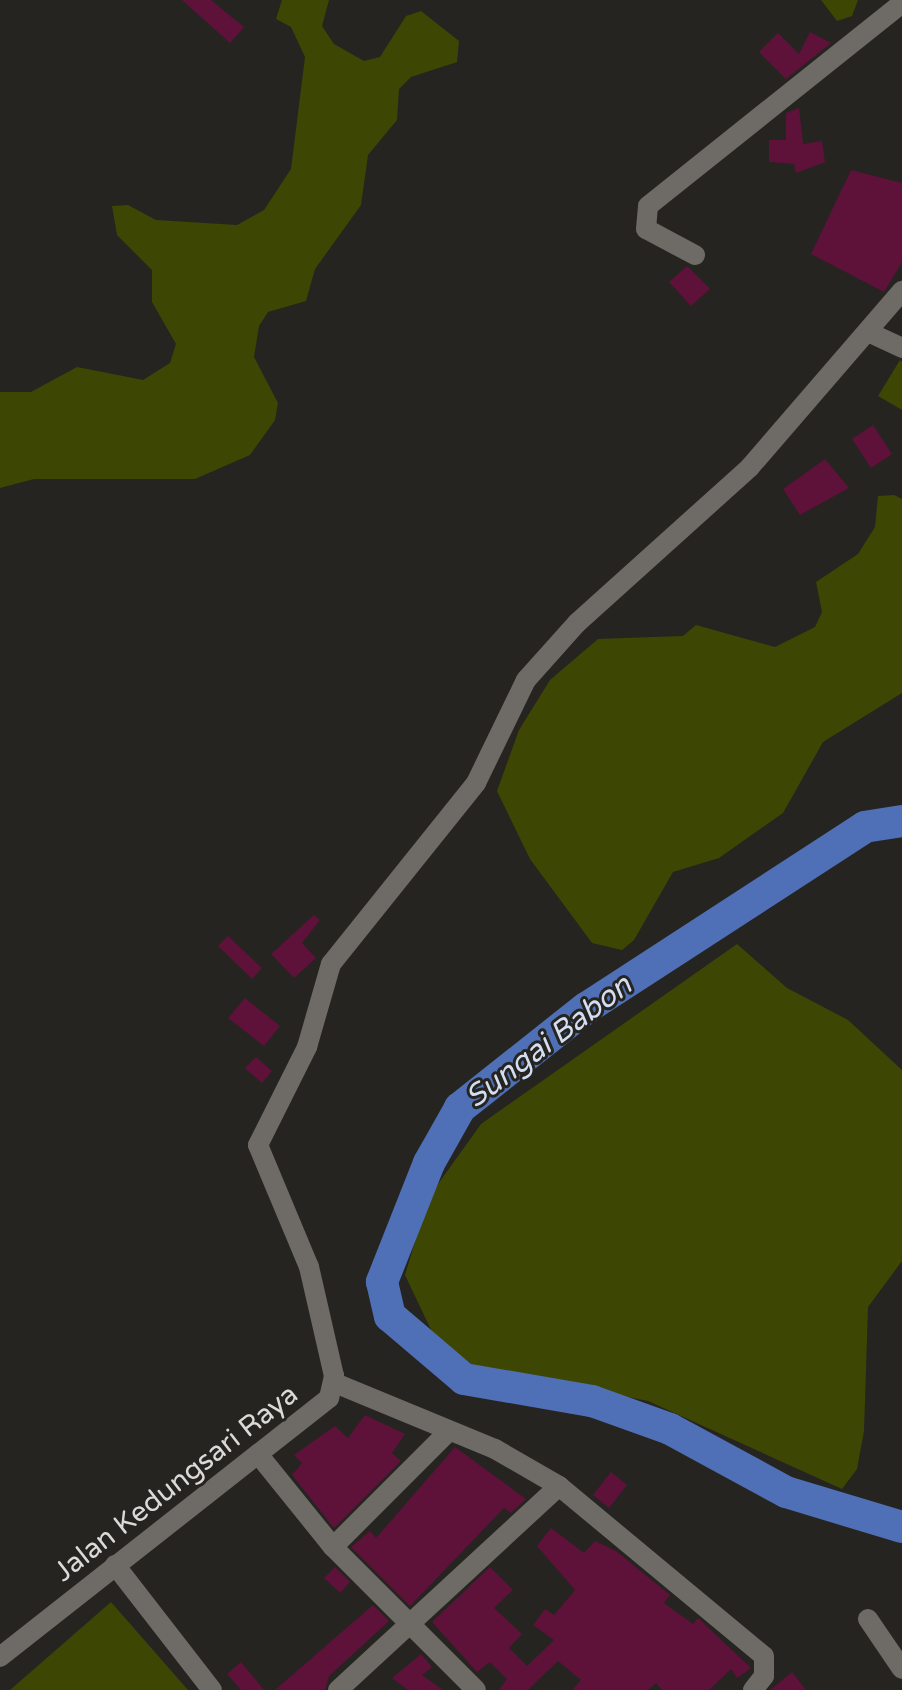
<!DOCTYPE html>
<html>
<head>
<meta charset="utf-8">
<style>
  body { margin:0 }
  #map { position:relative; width:902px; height:1690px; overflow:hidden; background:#262420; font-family:"Varela Round",sans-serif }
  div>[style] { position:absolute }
  .green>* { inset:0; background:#3e4603 }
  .river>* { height:32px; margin:-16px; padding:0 16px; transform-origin:16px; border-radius:16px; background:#4f70b6 }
  .building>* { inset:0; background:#5e1139 }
  .street>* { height:20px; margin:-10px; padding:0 10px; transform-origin:10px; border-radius:10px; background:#6e6b66 }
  span { translate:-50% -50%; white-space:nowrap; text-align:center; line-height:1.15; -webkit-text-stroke:6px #262420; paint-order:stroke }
  .street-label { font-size:28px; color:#dcdad8 }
  .water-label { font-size:30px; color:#d3def1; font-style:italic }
</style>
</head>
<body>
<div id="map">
  <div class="green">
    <i style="clip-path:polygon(282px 0,329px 0,322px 26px,334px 44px,364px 61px,380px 57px,406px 16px,421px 11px,459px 41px,457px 62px,411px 77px,399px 89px,397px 120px,368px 155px,361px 205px,315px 269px,306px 301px,268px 312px,259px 326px,254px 357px,278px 403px,275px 420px,250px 455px,195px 479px,34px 479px,0 488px,0 392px,31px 392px,77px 367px,143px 380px,170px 363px,176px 344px,152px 302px,152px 270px,117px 235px,112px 206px,128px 205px,156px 220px,237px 225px,264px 210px,291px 169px,305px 57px,291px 27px,276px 19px)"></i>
    <i style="clip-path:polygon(821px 0,858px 0,852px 16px,837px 21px)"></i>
    <i style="clip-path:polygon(900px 360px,902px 362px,902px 410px,878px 396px)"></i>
    <i style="clip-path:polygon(894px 495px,902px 499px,902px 693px,823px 742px,783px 813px,719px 858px,673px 872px,634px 940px,622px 950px,592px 943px,530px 859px,497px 791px,519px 730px,550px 680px,598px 639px,683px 636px,696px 625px,775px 647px,815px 627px,822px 612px,816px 582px,858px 554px,875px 527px,878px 496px)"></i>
    <i style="clip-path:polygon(737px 944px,787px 988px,848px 1020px,902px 1070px,902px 1261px,868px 1307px,864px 1431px,857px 1469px,842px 1489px,648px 1401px,475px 1367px,433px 1334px,405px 1275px,428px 1198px,481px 1124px)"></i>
    <i style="clip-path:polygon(111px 1602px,188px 1690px,10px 1690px)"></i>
  </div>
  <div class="river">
    <i style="left:902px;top:821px;width:37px;rotate:171deg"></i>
    <i style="left:865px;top:827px;width:333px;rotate:147deg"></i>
    <i style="left:586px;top:1008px;width:161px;rotate:141.6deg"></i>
    <i style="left:460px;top:1108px;width:63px;rotate:119.4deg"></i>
    <i style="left:429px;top:1163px;width:128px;rotate:111.6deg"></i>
    <i style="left:382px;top:1282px;width:35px;rotate:77deg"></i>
    <i style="left:390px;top:1316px;width:97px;rotate:40.4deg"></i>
    <i style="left:464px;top:1379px;width:130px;rotate:9.8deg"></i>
    <i style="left:592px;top:1401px;width:83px;rotate:19.7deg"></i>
    <i style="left:670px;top:1429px;width:132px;rotate:28.5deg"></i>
    <i style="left:786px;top:1492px;width:121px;rotate:16.8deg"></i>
  </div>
  <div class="building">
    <i style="clip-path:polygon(182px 0,211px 0,244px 27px,230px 43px)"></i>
    <i style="clip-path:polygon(810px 32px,831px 43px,786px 79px,759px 52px,778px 33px,799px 54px)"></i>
    <i style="clip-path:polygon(799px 108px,803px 144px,822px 141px,825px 162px,796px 173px,794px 164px,769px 162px,769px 140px,786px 140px,786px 113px)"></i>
    <i style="clip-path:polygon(851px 170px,902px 183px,902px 262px,884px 292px,811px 254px)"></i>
    <i style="clip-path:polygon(687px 266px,710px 289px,691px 306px,669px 282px)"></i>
    <i style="clip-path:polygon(873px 425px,892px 454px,871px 468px,852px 439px)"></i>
    <i style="clip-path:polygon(825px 459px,849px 488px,800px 515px,783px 489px)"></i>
    <i style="clip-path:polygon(314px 915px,320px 920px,302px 943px,316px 958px,294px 978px,271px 954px)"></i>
    <i style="clip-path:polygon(228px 936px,262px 968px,252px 979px,218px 946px)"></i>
    <i style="clip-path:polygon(245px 998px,280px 1026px,264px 1046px,228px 1018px)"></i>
    <i style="clip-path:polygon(256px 1057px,272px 1071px,262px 1083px,245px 1068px)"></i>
    <i style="clip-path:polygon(365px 1415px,405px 1434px,392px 1453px,401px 1461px,334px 1528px,292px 1475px,302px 1463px,294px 1455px,335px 1426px,348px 1438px)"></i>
    <i style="clip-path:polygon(455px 1447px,526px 1499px,511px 1513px,504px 1508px,410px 1606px,351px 1547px,370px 1531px,376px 1538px)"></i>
    <i style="clip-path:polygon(611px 1472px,627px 1485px,609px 1508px,593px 1495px)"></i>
    <i style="clip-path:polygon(551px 1528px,584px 1553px,595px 1541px,616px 1551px,670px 1595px,664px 1603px,693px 1624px,698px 1618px,751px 1668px,737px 1678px,731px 1669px,709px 1690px,662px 1690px,656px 1683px,648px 1690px,572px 1690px,581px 1680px,558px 1661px,528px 1690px,499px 1690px,507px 1679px,490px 1662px,477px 1672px,432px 1622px,490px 1567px,513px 1590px,494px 1608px,522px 1634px,509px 1648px,527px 1666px,554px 1640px,533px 1625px,545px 1609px,554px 1615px,575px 1590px,537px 1546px)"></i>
    <i style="clip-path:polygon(335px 1567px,350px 1582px,340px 1593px,324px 1578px)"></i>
    <i style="clip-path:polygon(373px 1605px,389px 1621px,329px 1676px,325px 1690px,275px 1690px)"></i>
    <i style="clip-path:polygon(421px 1654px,432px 1667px,422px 1675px,443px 1690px,408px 1690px,392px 1678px)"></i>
    <i style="clip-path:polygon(241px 1662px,264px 1690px,241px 1690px,227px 1674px)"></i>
    <i style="clip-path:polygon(792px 1672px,806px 1690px,770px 1690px)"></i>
  </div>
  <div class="street">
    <i style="left:695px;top:255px;width:55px;rotate:-152deg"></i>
    <i style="left:646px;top:229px;width:23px;rotate:-85deg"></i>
    <i style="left:648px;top:206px;width:325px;rotate:-38.6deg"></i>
    <i style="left:868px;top:332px;width:38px;rotate:25deg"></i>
    <i style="left:335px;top:1383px;width:173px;rotate:22.4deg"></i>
    <i style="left:495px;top:1449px;width:74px;rotate:30deg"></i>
    <i style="left:559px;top:1486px;width:266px;rotate:39.7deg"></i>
    <i style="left:764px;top:1656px;width:20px;rotate:90deg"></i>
    <i style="left:764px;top:1676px;width:18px;rotate:128deg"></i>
    <i style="left:258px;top:1454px;width:119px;rotate:51.1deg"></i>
    <i style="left:333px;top:1547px;width:202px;rotate:45deg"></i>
    <i style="left:333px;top:1547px;width:163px;rotate:-45deg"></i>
    <i style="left:115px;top:1565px;width:158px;rotate:52.2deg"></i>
    <i style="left:868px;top:1619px;width:60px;rotate:55.8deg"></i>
    <i style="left:0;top:1657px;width:419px;rotate:-38.2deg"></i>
    <i style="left:329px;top:1398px;width:23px;rotate:-77deg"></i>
    <i style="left:334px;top:1376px;width:112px;rotate:-102.9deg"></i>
    <i style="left:309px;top:1267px;width:132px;rotate:-112.7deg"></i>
    <i style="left:258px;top:1145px;width:110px;rotate:-63.4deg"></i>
    <i style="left:307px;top:1047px;width:86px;rotate:-73.9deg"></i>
    <i style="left:331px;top:964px;width:232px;rotate:-51.3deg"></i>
    <i style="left:476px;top:783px;width:114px;rotate:-64.1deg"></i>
    <i style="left:526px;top:680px;width:76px;rotate:-48.2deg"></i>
    <i style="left:577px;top:623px;width:233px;rotate:-42deg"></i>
    <i style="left:750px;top:467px;width:233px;rotate:-49.2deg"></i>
    <i style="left:338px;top:1690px;width:301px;rotate:-42.7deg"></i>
  </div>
  <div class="street-label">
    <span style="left:176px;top:1483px;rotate:-38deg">Jalan Kedungsari Raya</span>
  </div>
  <div class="water-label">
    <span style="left:549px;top:1042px;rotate:-37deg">Sungai Babon</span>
  </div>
</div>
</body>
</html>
